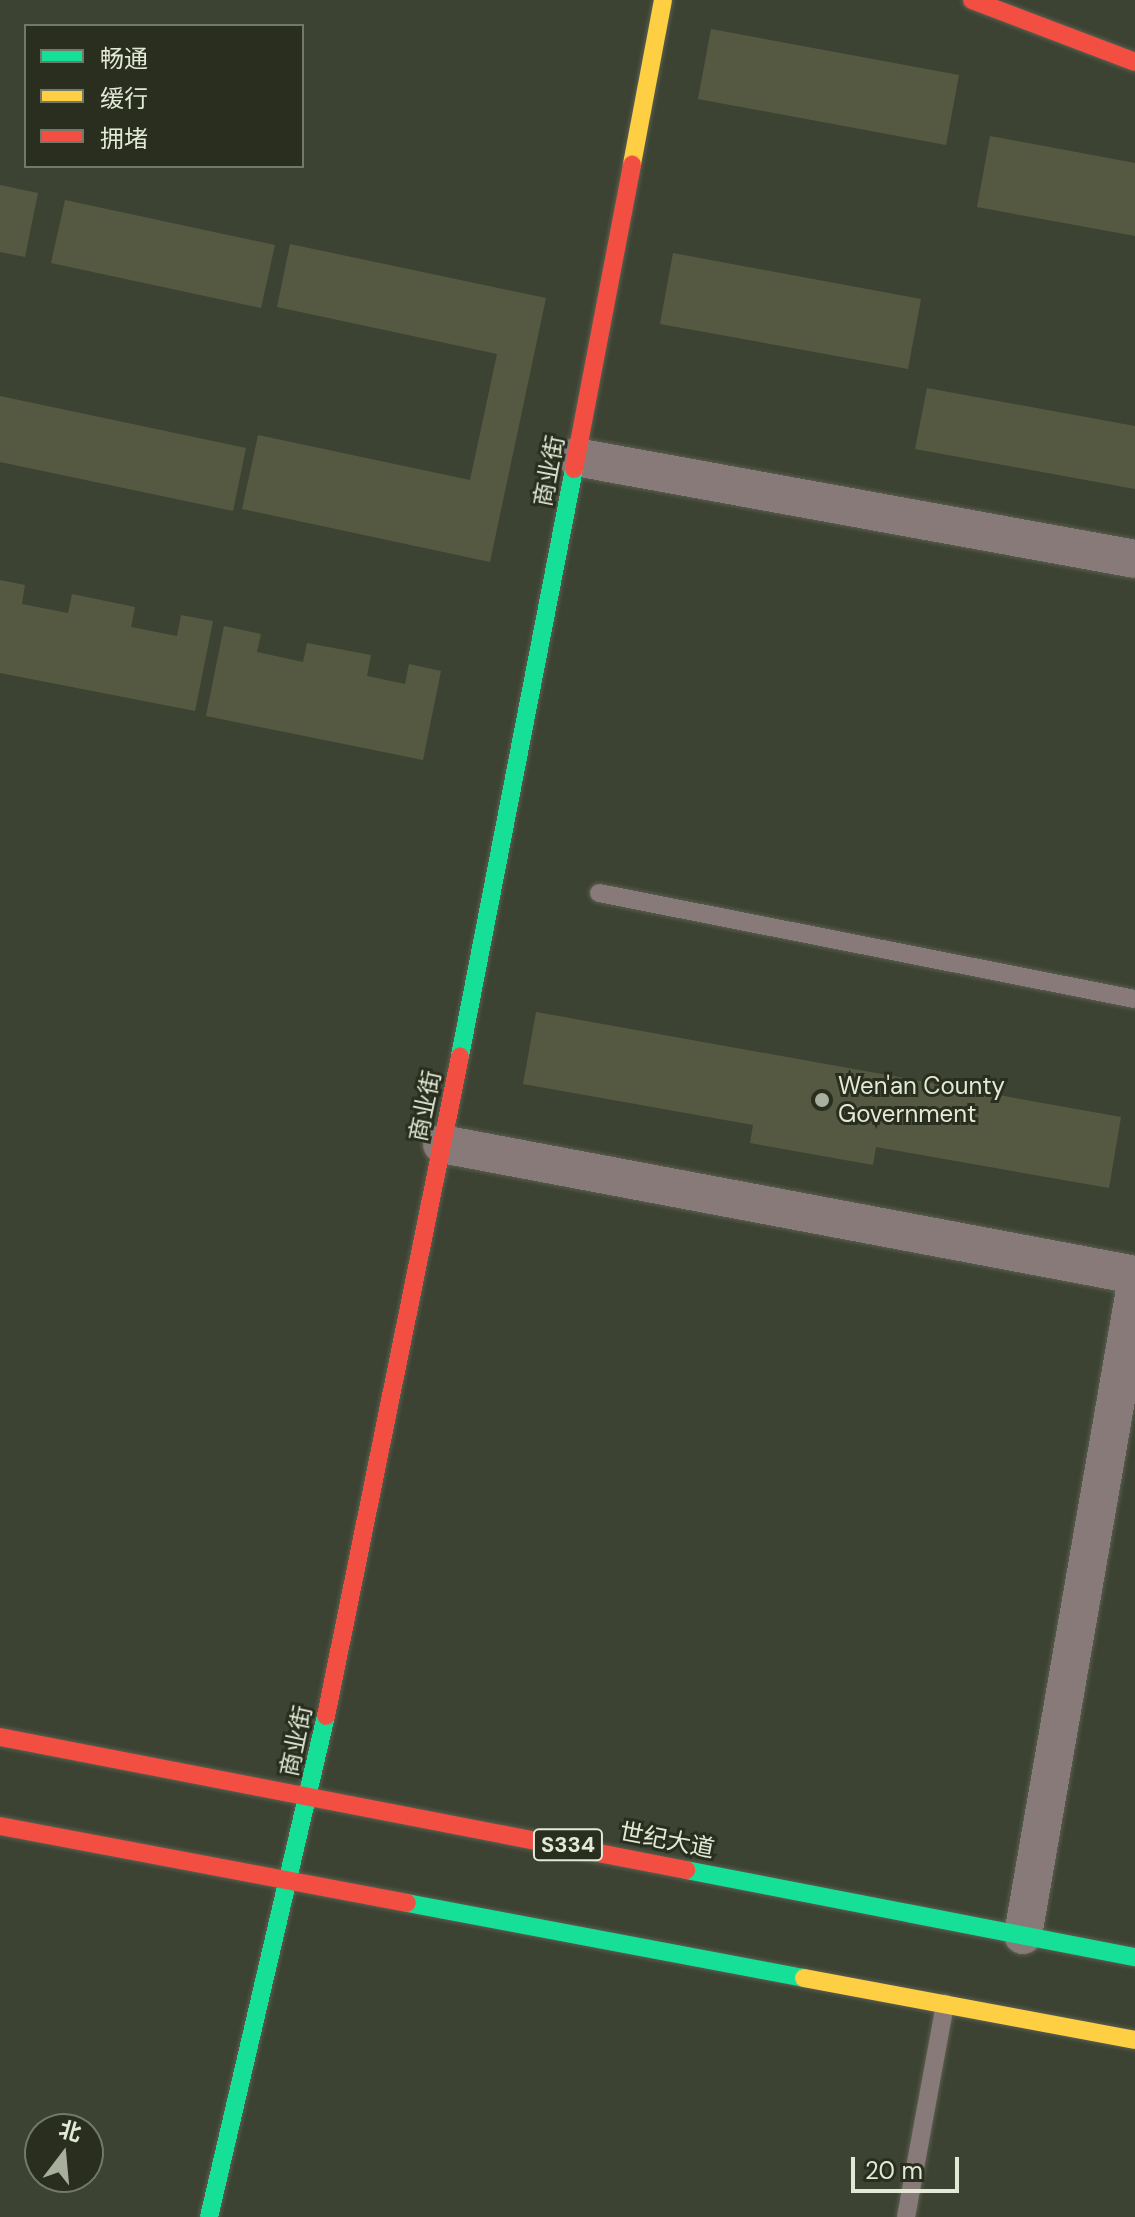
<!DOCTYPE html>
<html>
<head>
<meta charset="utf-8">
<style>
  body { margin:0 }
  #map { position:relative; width:1135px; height:2217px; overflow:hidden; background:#3d4332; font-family:"DM Sans","Noto Sans SC",sans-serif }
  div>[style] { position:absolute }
  .building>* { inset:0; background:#565942 }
  .roads { filter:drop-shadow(0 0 2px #5a5f51) drop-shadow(0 0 2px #5a5f51) }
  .lane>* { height:18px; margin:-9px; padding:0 9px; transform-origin:9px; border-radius:9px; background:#877a79 }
  .street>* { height:38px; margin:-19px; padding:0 19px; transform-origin:19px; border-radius:19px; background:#877a79 }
  .fast>* { height:18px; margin:-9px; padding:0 9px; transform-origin:9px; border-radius:9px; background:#16e098 }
  .slow>* { height:18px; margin:-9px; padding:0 9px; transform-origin:9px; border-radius:9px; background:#ffcf43 }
  .jam>* { height:18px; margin:-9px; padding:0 9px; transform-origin:9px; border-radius:9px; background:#f24e42 }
  .dots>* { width:22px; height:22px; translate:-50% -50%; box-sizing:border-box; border:4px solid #292e1f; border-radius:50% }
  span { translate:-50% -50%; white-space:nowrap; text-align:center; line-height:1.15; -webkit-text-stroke:6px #292e1f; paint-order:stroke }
  .shield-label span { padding:2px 6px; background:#292e1f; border:2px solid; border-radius:6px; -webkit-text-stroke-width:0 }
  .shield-label { font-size:22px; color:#e2e9d5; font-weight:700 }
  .street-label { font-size:24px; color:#e2e9d5 }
  .poi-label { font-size:24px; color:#e2e9d5 }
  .left { translate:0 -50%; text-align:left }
  .legend { position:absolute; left:24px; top:24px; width:280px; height:144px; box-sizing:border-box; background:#292e1f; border:2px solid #737968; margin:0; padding:10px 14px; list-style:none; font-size:24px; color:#e2e9d5 }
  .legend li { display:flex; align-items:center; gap:16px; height:40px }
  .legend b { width:40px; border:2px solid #737968 }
  .north { position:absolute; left:24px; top:2113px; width:80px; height:80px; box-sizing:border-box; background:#292e1f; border:2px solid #737968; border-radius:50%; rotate:16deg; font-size:22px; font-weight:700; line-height:32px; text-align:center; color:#e2e9d5 }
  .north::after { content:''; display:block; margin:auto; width:28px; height:36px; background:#a8af9c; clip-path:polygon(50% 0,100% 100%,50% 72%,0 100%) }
  .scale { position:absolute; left:851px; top:2157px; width:108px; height:36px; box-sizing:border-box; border:4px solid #e2e9d5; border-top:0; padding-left:10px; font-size:24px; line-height:28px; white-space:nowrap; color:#e2e9d5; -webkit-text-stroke:6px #292e1f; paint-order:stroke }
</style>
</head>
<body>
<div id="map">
  <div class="building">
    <i style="clip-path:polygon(711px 29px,959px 75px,946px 145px,698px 99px)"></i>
    <i style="clip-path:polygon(990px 136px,1135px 163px,1135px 236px,977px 207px)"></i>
    <i style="clip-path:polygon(0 185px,38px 193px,25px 257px,0 252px)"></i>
    <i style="clip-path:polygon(65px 200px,275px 245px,261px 308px,51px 263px)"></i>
    <i style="clip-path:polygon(290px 244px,546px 298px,490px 562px,242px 509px,258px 435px,470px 480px,497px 354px,277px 307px)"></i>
    <i style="clip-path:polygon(673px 253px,921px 299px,908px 369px,660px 324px)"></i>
    <i style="clip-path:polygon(927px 388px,1135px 426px,1135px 489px,915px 449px)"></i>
    <i style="clip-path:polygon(0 396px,246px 448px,233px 511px,0 462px)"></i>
    <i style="clip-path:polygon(0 580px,25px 585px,22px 604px,68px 613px,72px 594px,135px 607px,131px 627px,177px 636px,181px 615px,213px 621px,195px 711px,0 673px)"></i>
    <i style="clip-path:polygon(224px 626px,261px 634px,257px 652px,303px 662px,307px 643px,371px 655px,367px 676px,405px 684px,409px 664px,441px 671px,423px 760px,206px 716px)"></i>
    <i style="clip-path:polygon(536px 1012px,1121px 1117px,1109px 1188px,876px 1147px,873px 1165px,750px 1143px,753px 1125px,523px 1084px)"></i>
  </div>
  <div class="roads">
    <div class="lane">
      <i style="left:599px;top:893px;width:546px;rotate:11.19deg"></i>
      <i style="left:906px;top:2217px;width:217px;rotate:-79.6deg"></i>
    </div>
    <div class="street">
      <i style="left:576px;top:457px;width:568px;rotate:10.34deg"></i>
      <i style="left:442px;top:1144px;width:705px;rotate:10.7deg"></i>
      <i style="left:1023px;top:1935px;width:655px;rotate:-80.15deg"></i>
    </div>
    <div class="fast">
      <i style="left:460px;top:1056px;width:598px;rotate:-79.01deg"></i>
      <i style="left:686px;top:1870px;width:457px;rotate:11deg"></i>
      <i style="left:407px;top:1903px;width:404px;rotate:10.7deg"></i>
      <i style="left:209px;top:2217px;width:514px;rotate:-76.86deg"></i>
    </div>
    <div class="slow">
      <i style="left:632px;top:164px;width:167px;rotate:-79.3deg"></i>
      <i style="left:804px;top:1978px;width:337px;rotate:10.6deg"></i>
    </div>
    <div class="jam">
      <i style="left:972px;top:0;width:174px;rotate:20.8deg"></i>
      <i style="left:574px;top:469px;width:310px;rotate:-79.2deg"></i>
      <i style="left:326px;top:1716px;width:673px;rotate:-78.52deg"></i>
      <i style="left:0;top:1737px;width:699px;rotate:10.97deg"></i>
      <i style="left:0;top:1826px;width:414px;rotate:10.7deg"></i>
    </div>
  </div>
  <div class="dots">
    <i style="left:822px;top:1100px;background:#a8af9c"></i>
  </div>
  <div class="shield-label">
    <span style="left:568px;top:1845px">S334</span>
  </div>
  <div class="street-label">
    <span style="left:549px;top:471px;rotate:-79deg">商业街</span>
    <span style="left:425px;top:1106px;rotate:-78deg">商业街</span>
    <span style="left:296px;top:1741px;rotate:-78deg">商业街</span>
    <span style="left:667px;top:1840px;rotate:11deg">世纪大道</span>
  </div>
  <div class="poi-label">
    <span class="left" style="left:838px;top:1100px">Wen'an County<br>Government</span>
  </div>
  <ul class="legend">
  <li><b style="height:10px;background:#16e098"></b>畅通</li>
  <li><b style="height:10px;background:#ffcf43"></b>缓行</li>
  <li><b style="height:10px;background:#f24e42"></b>拥堵</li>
  </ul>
  <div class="north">北</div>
  <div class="scale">20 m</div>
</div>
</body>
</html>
